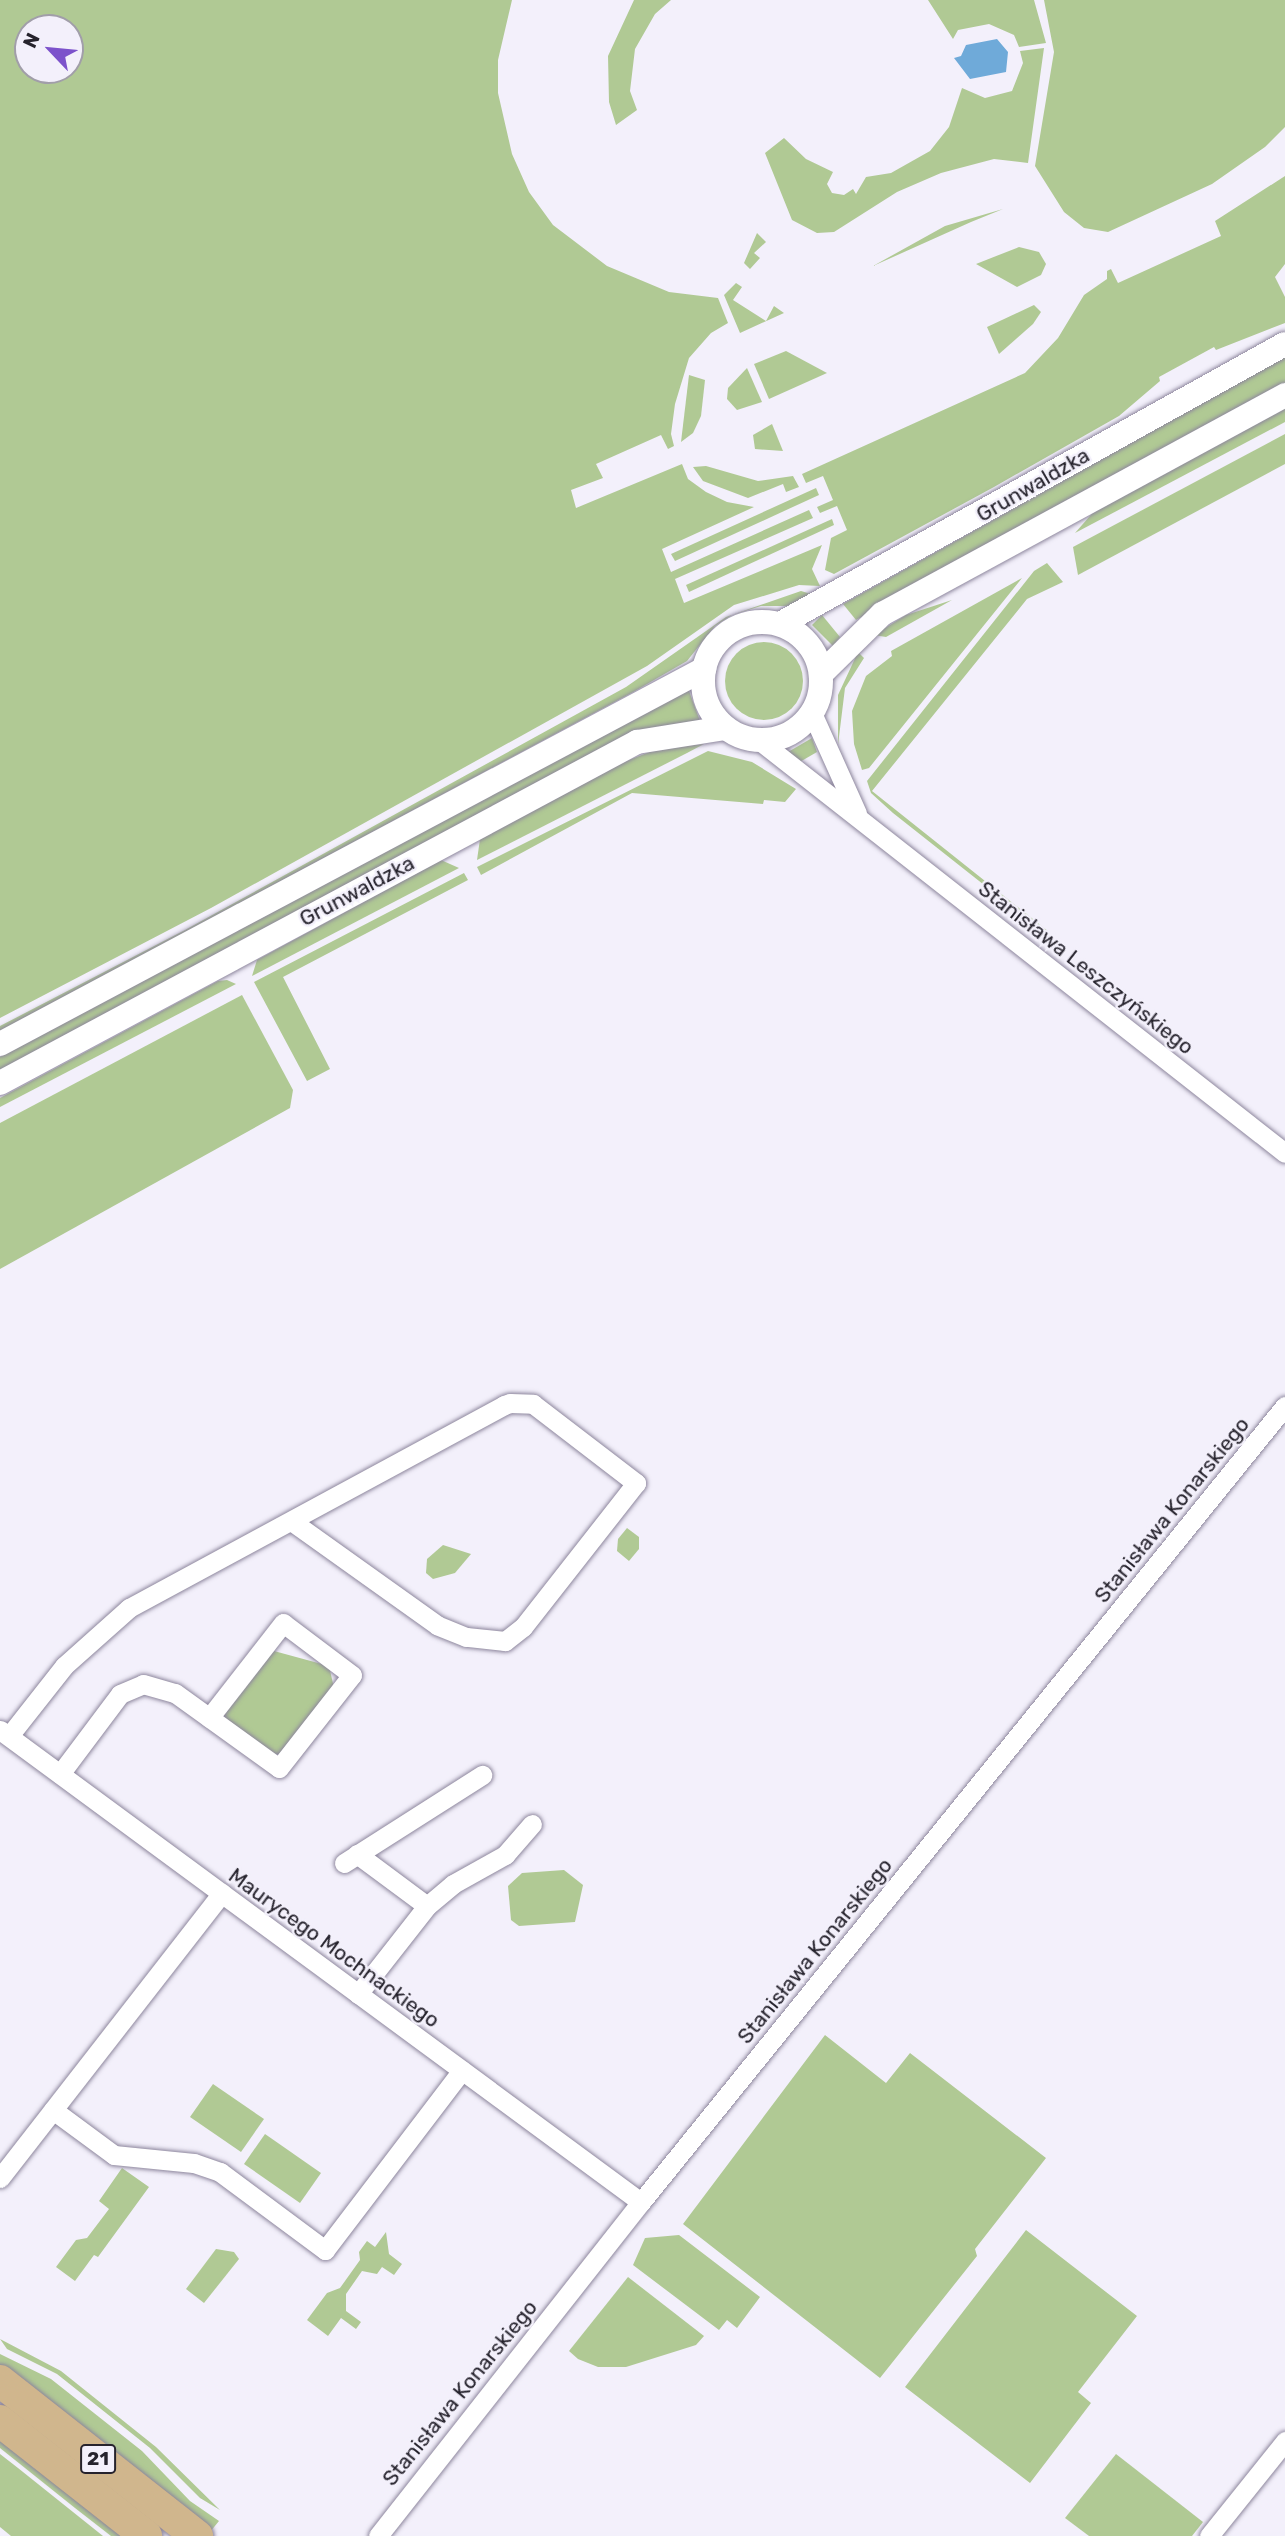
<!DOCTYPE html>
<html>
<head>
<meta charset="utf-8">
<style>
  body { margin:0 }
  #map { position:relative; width:1285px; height:2536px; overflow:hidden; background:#f3f0fb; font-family:Rubik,sans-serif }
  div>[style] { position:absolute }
  .green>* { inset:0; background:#b0c994 }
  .round { border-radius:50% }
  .water>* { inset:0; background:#6faad9 }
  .roads { filter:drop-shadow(0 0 2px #8d869d) drop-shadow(0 0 2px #8d869d) }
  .minor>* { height:19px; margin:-9.5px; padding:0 9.5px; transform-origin:9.5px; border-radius:9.5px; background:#fff }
  .tertiary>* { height:24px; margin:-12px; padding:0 12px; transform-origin:12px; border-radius:12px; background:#fff }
  .tertiary>.ring { margin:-12px; padding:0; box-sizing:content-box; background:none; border:24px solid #fff; border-radius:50% }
  .primary>* { height:32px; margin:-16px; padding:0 16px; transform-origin:16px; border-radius:16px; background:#d0b68d }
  span { translate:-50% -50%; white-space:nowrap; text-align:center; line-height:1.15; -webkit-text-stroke:5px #f3f0fb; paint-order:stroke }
  .shield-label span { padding:2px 5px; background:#f3f0fb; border:2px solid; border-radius:5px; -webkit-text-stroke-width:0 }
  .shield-label { font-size:19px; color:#26232d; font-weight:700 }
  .street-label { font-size:21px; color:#26232d }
  .north { position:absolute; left:14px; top:14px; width:70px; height:70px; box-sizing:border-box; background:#f3f0fb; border:2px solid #a19ea9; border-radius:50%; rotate:296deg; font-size:19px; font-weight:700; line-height:28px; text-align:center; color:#26232d }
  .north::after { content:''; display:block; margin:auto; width:24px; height:32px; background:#7c52cb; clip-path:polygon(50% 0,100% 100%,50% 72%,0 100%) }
</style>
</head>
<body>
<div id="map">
  <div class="green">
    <i style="clip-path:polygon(evenodd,0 0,512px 0,498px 60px,498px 93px,512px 154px,529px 192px,553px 225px,607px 266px,669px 292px,718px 298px,728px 323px,711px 333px,689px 358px,675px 404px,671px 434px,674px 446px,668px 449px,661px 435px,596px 464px,603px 478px,571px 490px,576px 508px,682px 464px,688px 479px,706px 492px,727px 502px,754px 507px,662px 549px,671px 572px,809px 510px,813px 518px,675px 579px,684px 603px,822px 545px,812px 569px,820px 586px,799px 585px,734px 605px,647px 666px,211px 908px,0 1018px,0 0,28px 28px,70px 28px,70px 70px,28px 70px,28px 28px)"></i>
    <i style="clip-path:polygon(634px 0,671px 0,655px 14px,635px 49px,630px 91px,637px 110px,616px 125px,609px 102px,608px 56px)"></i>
    <i style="clip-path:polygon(928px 0,1034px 0,1046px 43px,1019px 47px,1014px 35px,989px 24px,958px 30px,953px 39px)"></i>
    <i style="clip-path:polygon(1044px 0,1285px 0,1285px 127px,1265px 147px,1212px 184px,1108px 232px,1084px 228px,1064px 212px,1035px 166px,1054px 52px)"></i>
    <i style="clip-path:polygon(1044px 48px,1028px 163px,994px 159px,941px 173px,897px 192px,834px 232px,817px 233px,792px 220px,765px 153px,784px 138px,806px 159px,833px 172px,827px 184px,832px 193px,844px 195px,853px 189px,856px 194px,866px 177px,891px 173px,930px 151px,949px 127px,962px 88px,985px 98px,1012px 91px,1023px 63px,1020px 51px)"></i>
    <i style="clip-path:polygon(1285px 176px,1285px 264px,1275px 277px,1285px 297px,1285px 323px,1216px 350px,1214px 347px,1159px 377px,1160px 381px,1119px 416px,994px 487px,834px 574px,825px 570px,831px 538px,847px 530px,837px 506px,820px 513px,817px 507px,833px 500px,823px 476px,806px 483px,802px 474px,1025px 373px,1058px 338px,1084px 295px,1107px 279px,1107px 271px,1111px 269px,1118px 283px,1221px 236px,1215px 221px)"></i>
    <i style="clip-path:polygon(1003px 209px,971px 222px,873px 266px,945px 226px)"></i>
    <i style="clip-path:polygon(757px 233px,766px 242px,754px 253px,760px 258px,750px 269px,744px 263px)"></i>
    <i style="clip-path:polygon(1019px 247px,1039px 252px,1046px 264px,1041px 275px,1017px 287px,976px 264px)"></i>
    <i style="clip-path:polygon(736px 283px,742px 287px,733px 300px,766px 321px,774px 306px,784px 313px,740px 333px,724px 295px)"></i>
    <i style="clip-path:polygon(1034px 305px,1041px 312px,1033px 324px,999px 354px,987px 327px)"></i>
    <i style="clip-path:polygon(786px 351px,827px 373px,769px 399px,754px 364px)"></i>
    <i style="clip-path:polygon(1285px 357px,1285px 383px,856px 620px,843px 604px)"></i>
    <i style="clip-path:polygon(747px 368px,762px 402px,737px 410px,727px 399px,728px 388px)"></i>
    <i style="clip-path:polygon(689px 375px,705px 380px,701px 416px,693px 433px,681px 442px)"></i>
    <i style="clip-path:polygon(1285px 408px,1285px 422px,1075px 533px,1096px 509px)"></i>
    <i style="clip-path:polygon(772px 424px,783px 451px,755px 449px,753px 435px)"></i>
    <i style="clip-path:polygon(1285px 434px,1285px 464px,1078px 575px,1073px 547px)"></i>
    <i style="clip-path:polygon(706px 466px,758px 481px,793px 476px,799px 487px,786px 492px,783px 484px,748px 498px,703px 481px,693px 467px)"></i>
    <i style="clip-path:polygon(816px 488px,819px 495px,675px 561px,671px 554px)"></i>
    <i style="clip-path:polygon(832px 519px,834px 525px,689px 592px,686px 585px)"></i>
    <i style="clip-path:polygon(1047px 563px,1063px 582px,1027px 599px,872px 791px,1048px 931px,1045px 933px,893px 813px,871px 793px,867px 781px,1034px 571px)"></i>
    <i style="clip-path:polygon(1022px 578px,869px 768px,862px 770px,854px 744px,852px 711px,866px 676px,892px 656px,891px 651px)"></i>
    <i style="clip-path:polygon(801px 591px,811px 594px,787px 606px,761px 606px,732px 615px,715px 626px,687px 661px,635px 691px,0 1032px,0 1026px,185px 930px,626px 687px,726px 617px)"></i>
    <i style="clip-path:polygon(952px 600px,886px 637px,874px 635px,906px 615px)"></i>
    <i style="clip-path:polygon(822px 615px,840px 637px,833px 646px,812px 625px)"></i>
    <i class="round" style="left:725px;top:642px;width:78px;height:78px"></i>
    <i style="clip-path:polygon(858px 652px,864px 658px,845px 688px,838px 745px,838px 695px)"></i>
    <i style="clip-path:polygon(688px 688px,700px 721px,642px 730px,0 1073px,0 1057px)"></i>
    <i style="clip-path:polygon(812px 738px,817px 752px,798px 763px,788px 752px)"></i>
    <i style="clip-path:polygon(704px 744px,687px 753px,477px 860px,480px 839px,624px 762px,657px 749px)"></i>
    <i style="clip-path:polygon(708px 751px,752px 762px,796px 789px,785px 802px,764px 800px,763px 804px,632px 793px,481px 875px,477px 867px)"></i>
    <i style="clip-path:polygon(441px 860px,459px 868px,252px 976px,257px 960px)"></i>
    <i style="clip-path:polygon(464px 873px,468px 880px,283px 977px,330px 1069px,307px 1081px,254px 982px)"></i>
    <i style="clip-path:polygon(227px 980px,236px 984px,0 1107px,0 1098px,218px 981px)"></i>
    <i style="clip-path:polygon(242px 995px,293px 1090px,290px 1108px,0 1269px,0 1123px)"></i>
    <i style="clip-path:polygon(627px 1528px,639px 1537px,639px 1549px,629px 1561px,617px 1551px,618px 1539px)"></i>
    <i style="clip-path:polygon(443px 1545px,471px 1554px,455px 1573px,433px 1579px,426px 1573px,427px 1559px)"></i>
    <i style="clip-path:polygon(274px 1651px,329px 1666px,334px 1688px,279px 1754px,273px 1755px,222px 1719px,223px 1707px)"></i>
    <i style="clip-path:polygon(564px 1870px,583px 1885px,575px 1922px,519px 1926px,511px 1920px,508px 1886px,522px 1873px)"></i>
    <i style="clip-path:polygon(825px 2035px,886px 2083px,910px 2053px,1046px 2158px,975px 2249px,977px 2256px,880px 2378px,683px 2224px)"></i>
    <i style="clip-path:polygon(213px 2084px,264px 2119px,241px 2152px,190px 2117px)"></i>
    <i style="clip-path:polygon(265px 2134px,321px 2173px,300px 2203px,244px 2164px)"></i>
    <i style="clip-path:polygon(122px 2168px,149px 2187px,98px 2257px,94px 2255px,75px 2281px,56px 2267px,76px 2240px,87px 2238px,109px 2209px,99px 2201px)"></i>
    <i style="clip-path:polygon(1026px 2230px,1137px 2316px,1078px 2392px,1091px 2403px,1030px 2483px,905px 2387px)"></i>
    <i style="clip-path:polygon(386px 2232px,389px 2254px,402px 2264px,394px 2275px,382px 2267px,377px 2274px,362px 2271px,346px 2294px,346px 2311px,361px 2322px,356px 2329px,341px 2318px,328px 2336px,307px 2320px,327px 2293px,340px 2288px,360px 2260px,359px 2252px,367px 2241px,375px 2247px)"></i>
    <i style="clip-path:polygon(679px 2235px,760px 2297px,737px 2328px,727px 2320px,719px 2330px,633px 2265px,645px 2238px)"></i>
    <i style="clip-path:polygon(216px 2249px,234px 2252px,239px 2259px,204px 2303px,186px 2289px)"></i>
    <i style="clip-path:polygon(628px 2277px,704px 2336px,696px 2345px,626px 2367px,598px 2367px,578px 2359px,569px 2351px)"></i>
    <i style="clip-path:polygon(0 2339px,61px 2371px,156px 2447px,220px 2510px,200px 2498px,150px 2448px,57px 2374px,7px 2349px)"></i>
    <i style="clip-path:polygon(0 2354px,51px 2379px,142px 2451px,190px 2501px,219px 2521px,210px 2532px,0 2368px)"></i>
    <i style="clip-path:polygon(0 2435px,127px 2536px,111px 2536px,75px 2508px,0 2448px)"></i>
    <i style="clip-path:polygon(0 2454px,18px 2468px,103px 2536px,11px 2536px,0 2527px)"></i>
    <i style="clip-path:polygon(1116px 2454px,1203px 2522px,1192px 2536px,1089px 2536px,1065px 2518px)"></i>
  </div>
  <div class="water">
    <i style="clip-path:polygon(997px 39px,1008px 52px,1006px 72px,970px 79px,954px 58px,961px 56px,966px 45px)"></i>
  </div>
  <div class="roads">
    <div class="minor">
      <i style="left:812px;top:713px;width:110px;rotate:65.8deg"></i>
      <i style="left:760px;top:741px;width:667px;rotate:38.12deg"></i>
      <i style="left:0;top:1730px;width:796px;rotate:36.37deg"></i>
      <i style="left:9px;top:1736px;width:89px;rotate:-51.8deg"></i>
      <i style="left:64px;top:1666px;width:87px;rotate:-41.7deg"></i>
      <i style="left:129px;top:1608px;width:426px;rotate:-28.4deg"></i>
      <i style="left:504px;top:1405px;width:6px;rotate:-18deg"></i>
      <i style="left:510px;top:1403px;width:23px;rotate:2deg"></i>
      <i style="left:533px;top:1404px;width:130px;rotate:37.5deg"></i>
      <i style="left:636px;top:1483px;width:183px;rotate:128.1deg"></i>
      <i style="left:523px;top:1627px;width:23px;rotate:142deg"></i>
      <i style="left:505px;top:1641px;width:39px;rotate:-174deg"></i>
      <i style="left:466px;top:1637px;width:31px;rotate:-158deg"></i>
      <i style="left:437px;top:1625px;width:179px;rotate:-144.5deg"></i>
      <i style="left:60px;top:1774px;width:100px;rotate:-53.1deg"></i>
      <i style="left:120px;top:1694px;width:25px;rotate:-23deg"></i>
      <i style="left:143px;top:1684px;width:33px;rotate:16deg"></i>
      <i style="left:175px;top:1693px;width:128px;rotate:35.8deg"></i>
      <i style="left:279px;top:1768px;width:118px;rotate:-51.9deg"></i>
      <i style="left:352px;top:1675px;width:86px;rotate:-143deg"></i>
      <i style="left:283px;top:1623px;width:120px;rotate:127.9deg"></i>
      <i style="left:357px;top:1854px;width:87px;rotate:36.6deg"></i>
      <i style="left:344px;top:1863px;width:164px;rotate:-32.5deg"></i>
      <i style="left:358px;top:1994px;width:112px;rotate:-51.9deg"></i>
      <i style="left:427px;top:1906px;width:34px;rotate:-40deg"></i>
      <i style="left:453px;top:1884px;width:60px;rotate:-29.1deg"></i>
      <i style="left:505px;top:1855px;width:41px;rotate:-48.9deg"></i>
      <i style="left:53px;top:2110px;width:76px;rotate:36.4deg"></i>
      <i style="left:114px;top:2155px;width:80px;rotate:5.7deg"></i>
      <i style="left:194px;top:2163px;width:28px;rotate:19deg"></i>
      <i style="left:220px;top:2172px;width:131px;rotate:36.6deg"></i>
      <i style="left:325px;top:2250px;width:226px;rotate:-52.7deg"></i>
      <i style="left:0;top:2178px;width:361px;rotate:-52.1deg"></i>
      <i style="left:378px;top:2536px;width:425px;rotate:-51.8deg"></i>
      <i style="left:641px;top:2202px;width:1024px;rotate:-51.03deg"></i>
      <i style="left:1209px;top:2536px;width:122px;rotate:-51.3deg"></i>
    </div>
    <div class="tertiary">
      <i class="ring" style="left:703px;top:622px;width:94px;height:94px"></i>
      <i style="left:780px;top:624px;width:577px;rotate:-29.01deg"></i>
      <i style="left:821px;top:674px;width:86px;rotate:-44.5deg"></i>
      <i style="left:882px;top:614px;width:459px;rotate:-28.5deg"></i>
      <i style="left:0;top:1044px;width:798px;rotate:-28.04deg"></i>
      <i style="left:0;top:1083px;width:723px;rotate:-28.16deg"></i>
      <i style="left:637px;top:742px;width:88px;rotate:-9.1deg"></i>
    </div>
    <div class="primary">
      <i style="left:0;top:2381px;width:251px;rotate:38.2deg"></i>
      <i style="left:0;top:2421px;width:186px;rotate:38.2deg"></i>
    </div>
  </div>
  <div class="shield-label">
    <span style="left:98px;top:2459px">21</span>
  </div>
  <div class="street-label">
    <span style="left:1033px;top:485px;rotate:-30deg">Grunwaldzka</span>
    <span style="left:357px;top:891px;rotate:-28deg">Grunwaldzka</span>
    <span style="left:1086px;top:968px;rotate:38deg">Stanisława Leszczyńskiego</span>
    <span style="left:1172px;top:1510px;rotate:-51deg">Stanisława Konarskiego</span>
    <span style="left:334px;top:1948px;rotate:36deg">Maurycego Mochnackiego</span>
    <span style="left:815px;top:1951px;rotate:-51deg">Stanisława Konarskiego</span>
    <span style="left:460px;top:2393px;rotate:-51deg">Stanisława Konarskiego</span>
  </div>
  <div class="north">N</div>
</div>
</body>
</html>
